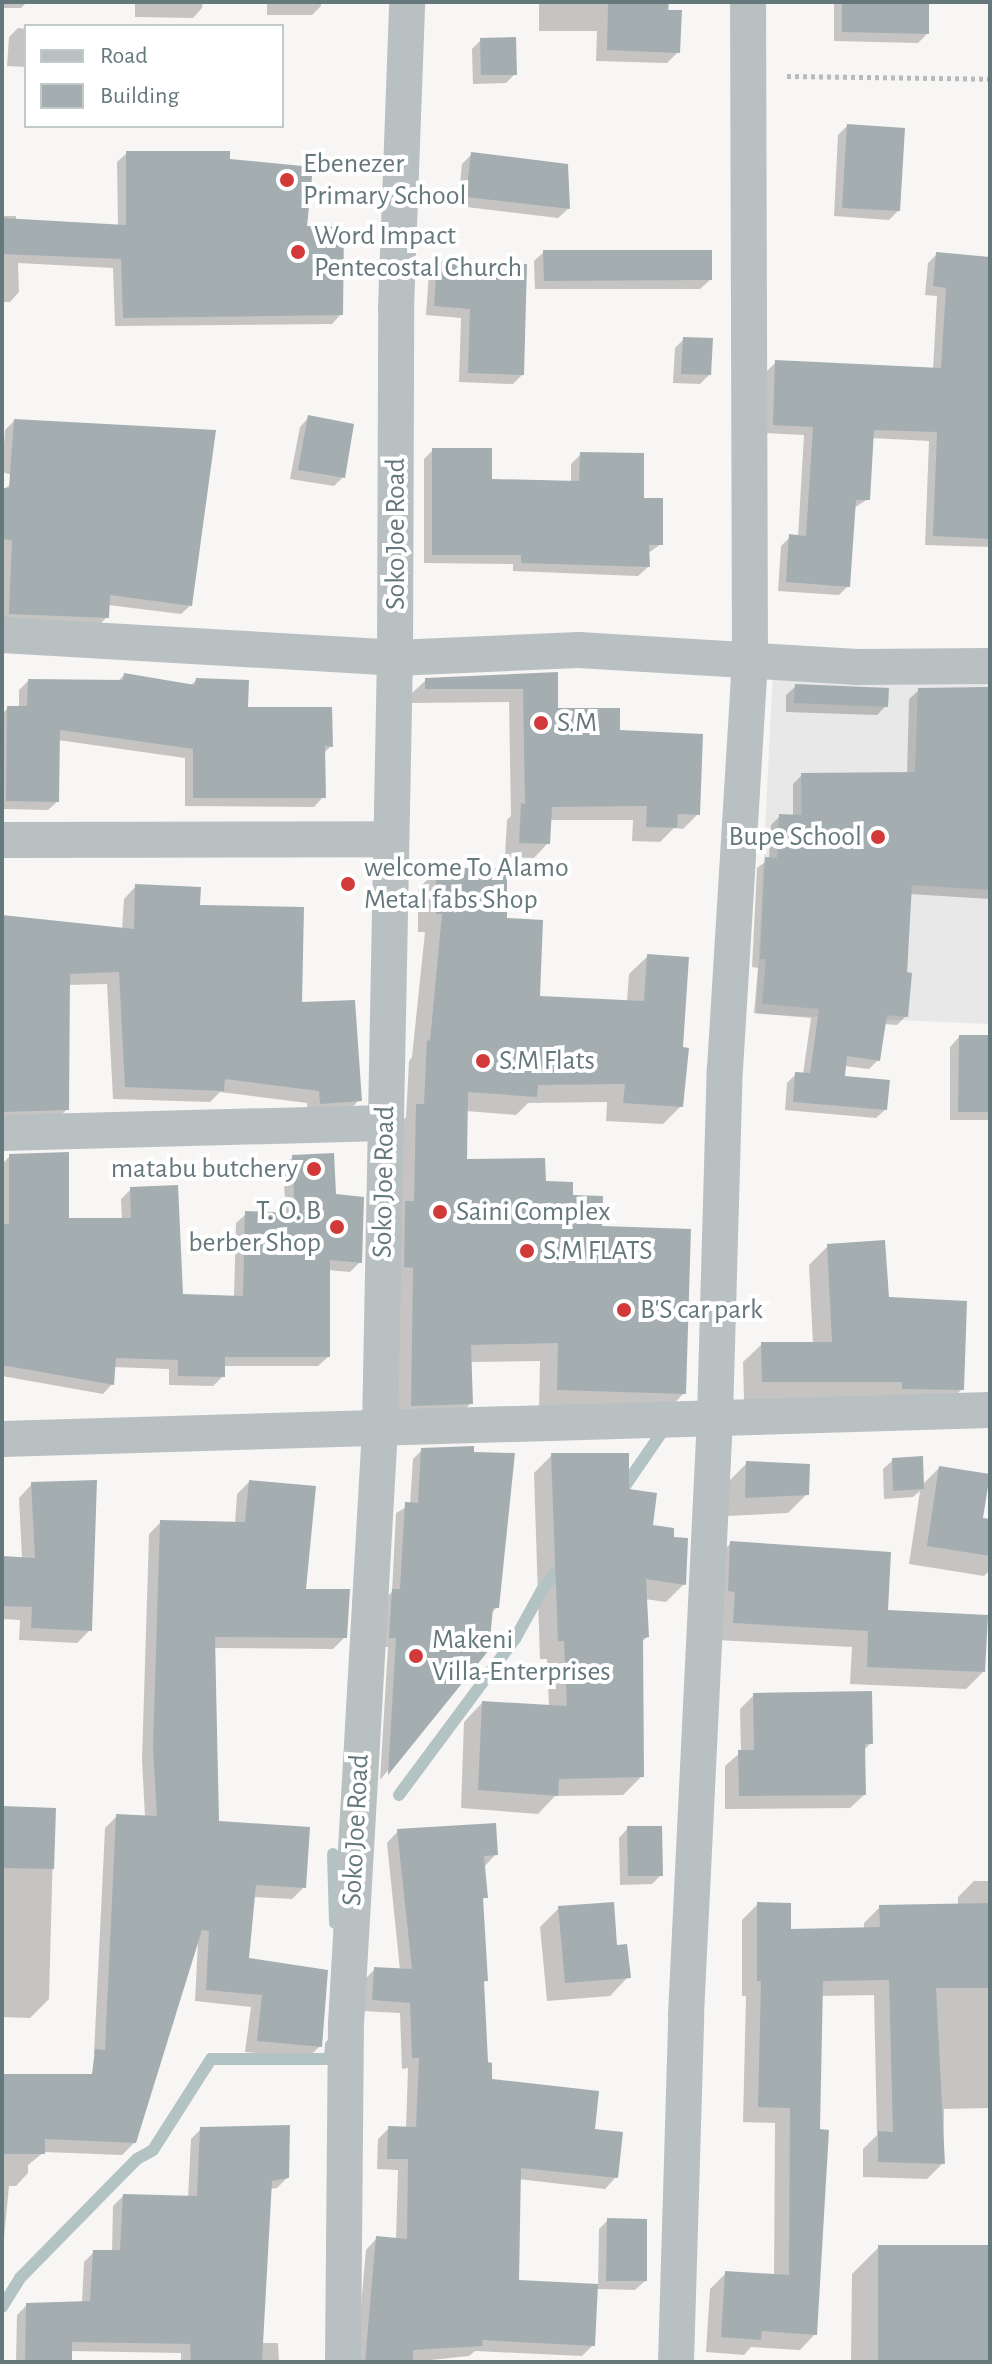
<!DOCTYPE html>
<html>
<head>
<meta charset="utf-8">
<style>
  body { margin:0 }
  #map { position:relative; width:992px; height:2364px; overflow:hidden; background:#f7f6f4; font-family:"Alegreya Sans",sans-serif }
  div>[style] { position:absolute }
  .built>* { inset:0; background:#e7e8e7 }
  .shadow>* { inset:0; background:#0003 }
  .stream>* { height:12px; margin:-6px; padding:0 6px; transform-origin:6px; border-radius:6px; background:#b3c3c3 }
  .building>* { inset:0; background:#a4aeb0 }
  .path>* { height:5px; margin-top:-2.5px; transform-origin:0; background:repeating-linear-gradient(90deg,#b6bbbc 0 4px,transparent 0 8px) }
  .street>* { height:36px; margin:-18px; padding:0 18px; transform-origin:18px; border-radius:18px; background:#b9c0c1 }
  .dots>* { width:22px; height:22px; translate:-50% -50%; box-sizing:border-box; border:4px solid #fff; border-radius:50% }
  span { translate:-50% -50%; white-space:nowrap; text-align:center; line-height:1.15; -webkit-text-stroke:8px #fff; paint-order:stroke }
  .poi-label { font-size:28px; color:#65787c }
  .left { translate:0 -50%; text-align:left }
  .right { translate:-100% -50%; text-align:right }
  .street-label { font-size:28px; color:#65787c }
  .frame { position:absolute; inset:0; border:4px solid #65787c; pointer-events:none }
  .legend { position:absolute; left:24px; top:24px; width:260px; height:104px; box-sizing:border-box; background:#fff; border:2px solid #c1c9cb; margin:0; padding:10px 14px; list-style:none; font-size:24px; color:#65787c }
  .legend li { display:flex; align-items:center; gap:16px; height:40px }
  .legend b { width:40px; border:2px solid #c1c9cb }
</style>
</head>
<body>
<div id="map">
  <div class="built">
    <i style="clip-path:polygon(774px 649px,990px 659px,990px 1024px,756px 1014px)"></i>
  </div>
  <div class="shadow">
    <i style="clip-path:polygon(2px 2px,27px 2px,21px 8px,2px 8px)"></i>
    <i style="clip-path:polygon(135px 2px,203px 2px,202px 8px,193px 18px,135px 17px)"></i>
    <i style="clip-path:polygon(267px 2px,321px 2px,321px 6px,312px 15px,267px 15px)"></i>
    <i style="clip-path:polygon(539px 2px,667px 2px,678px 52px,667px 63px,596px 61px,597px 31px,539px 31px)"></i>
    <i style="clip-path:polygon(834px 2px,927px 2px,927px 34px,918px 43px,834px 41px)"></i>
    <i style="clip-path:polygon(18px 28px,26px 29px,26px 67px,7px 66px,9px 37px)"></i>
    <i style="clip-path:polygon(481px 40px,515px 74px,506px 83px,473px 84px,472px 49px)"></i>
    <i style="clip-path:polygon(847px 126px,898px 211px,889px 220px,834px 216px,838px 135px)"></i>
    <i style="clip-path:polygon(127px 153px,228px 161px,305px 228px,341px 314px,332px 324px,115px 326px,113px 268px,18px 263px,19px 292px,10px 302px,2px 302px,2px 216px,16px 216px,16px 221px,118px 227px,117px 162px)"></i>
    <i style="clip-path:polygon(472px 154px,568px 209px,558px 218px,458px 206px,462px 164px)"></i>
    <i style="clip-path:polygon(544px 252px,710px 280px,700px 289px,535px 289px,534px 261px)"></i>
    <i style="clip-path:polygon(937px 254px,990px 259px,990px 547px,925px 545px,929px 441px,871px 438px,868px 499px,854px 508px,848px 586px,839px 595px,778px 591px,781px 546px,790px 537px,798px 537px,804px 435px,764px 433px,767px 371px,776px 362px,933px 370px,937px 296px,925px 295px,928px 263px)"></i>
    <i style="clip-path:polygon(438px 263px,522px 375px,513px 384px,459px 382px,461px 318px,426px 315px,429px 272px)"></i>
    <i style="clip-path:polygon(684px 339px,709px 375px,700px 384px,673px 383px,675px 348px)"></i>
    <i style="clip-path:polygon(309px 417px,343px 477px,334px 486px,290px 479px,300px 427px)"></i>
    <i style="clip-path:polygon(14px 421px,191px 605px,181px 614px,108px 605px,107px 617px,98px 626px,2px 622px,2px 490px,10px 485px,35px 482px,2px 472px,5px 430px)"></i>
    <i style="clip-path:polygon(433px 450px,490px 481px,571px 482px,571px 464px,581px 454px,661px 544px,647px 554px,648px 567px,638px 576px,513px 571px,513px 564px,424px 563px,424px 459px)"></i>
    <i style="clip-path:polygon(556px 674px,556px 710px,618px 732px,698px 814px,683px 829px,674px 828px,660px 842px,632px 841px,633px 820px,549px 820px,548px 843px,534px 858px,505px 857px,507px 820px,511px 816px,509px 702px,411px 703px,411px 694px,426px 680px)"></i>
    <i style="clip-path:polygon(124px 675px,190px 686px,196px 680px,246px 709px,331px 746px,323px 754px,323px 797px,314px 807px,185px 806px,185px 758px,58px 740px,58px 801px,48px 810px,2px 809px,2px 714px,8px 708px,19px 708px,19px 690px,28px 681px,117px 682px)"></i>
    <i style="clip-path:polygon(796px 686px,886px 706px,877px 715px,786px 712px,786px 695px)"></i>
    <i style="clip-path:polygon(990px 687px,990px 899px,909px 894px,906px 1016px,897px 1025px,883px 1024px,878px 1060px,869px 1069px,844px 1066px,843px 1078px,886px 1109px,876px 1118px,785px 1110px,787px 1083px,796px 1074px,803px 1074px,811px 1018px,754px 1013px,758px 968px,752px 967px,757px 868px,769px 859px,771px 825px,780px 816px,793px 817px,793px 784px,802px 775px,907px 774px,909px 699px,919px 690px)"></i>
    <i style="clip-path:polygon(437px 870px,505px 920px,538px 998px,627px 1002px,629px 974px,648px 956px,681px 1049px,681px 1106px,663px 1124px,606px 1121px,607px 1102px,528px 1103px,516px 1115px,466px 1111px,465px 1161px,544px 1183px,571px 1197px,599px 1228px,684px 1393px,666px 1412px,539px 1408px,540px 1361px,470px 1362px,471px 1403px,452px 1422px,393px 1424px,398px 1125px,406px 1117px,409px 1061px,412px 1057px,425px 932px,418px 932px,418px 889px)"></i>
    <i style="clip-path:polygon(136px 886px,300px 1004px,359px 1100px,347px 1113px,308px 1115px,307px 1103px,220px 1092px,210px 1102px,113px 1099px,107px 984px,68px 985px,67px 1109px,55px 1122px,2px 1124px,2px 917px,122px 930px,124px 899px)"></i>
    <i style="clip-path:polygon(959px 1037px,990px 1037px,990px 1120px,950px 1120px,950px 1047px)"></i>
    <i style="clip-path:polygon(10px 1156px,67px 1220px,122px 1220px,121px 1199px,131px 1189px,181px 1296px,234px 1297px,236px 1223px,246px 1214px,286px 1215px,283px 1167px,293px 1157px,334px 1196px,360px 1262px,350px 1272px,328px 1270px,328px 1357px,318px 1366px,223px 1366px,223px 1376px,213px 1386px,169px 1385px,169px 1369px,113px 1367px,112px 1384px,103px 1394px,2px 1376px,2px 1164px)"></i>
    <i style="clip-path:polygon(828px 1246px,887px 1299px,962px 1389px,943px 1408px,744px 1400px,743px 1362px,762px 1344px,813px 1344px,809px 1265px)"></i>
    <i style="clip-path:polygon(422px 1450px,497px 1607px,491px 1614px,487px 1649px,380px 1780px,388px 1647px,381px 1647px,383px 1600px,392px 1592px,396px 1513px,410px 1505px,413px 1459px)"></i>
    <i style="clip-path:polygon(552px 1455px,627px 1491px,684px 1584px,666px 1602px,645px 1599px,647px 1637px,641px 1643px,642px 1776px,623px 1795px,555px 1796px,538px 1814px,461px 1808px,464px 1722px,482px 1703px,549px 1707px,547px 1659px,540px 1659px,534px 1473px)"></i>
    <i style="clip-path:polygon(893px 1460px,922px 1485px,939px 1468px,981px 1520px,990px 1521px,990px 1570px,984px 1576px,909px 1564px,920px 1491px,913px 1497px,884px 1499px,883px 1469px)"></i>
    <i style="clip-path:polygon(747px 1463px,807px 1494px,788px 1513px,727px 1516px,728px 1482px)"></i>
    <i style="clip-path:polygon(249px 1482px,303px 1591px,345px 1637px,333px 1649px,213px 1648px,217px 1823px,304px 1887px,292px 1899px,253px 1897px,247px 1960px,320px 2046px,308px 2058px,245px 2052px,251px 2007px,195px 2001px,198px 1942px,150px 2064px,94px 2054px,105px 1828px,117px 1816px,145px 1817px,142px 1760px,149px 1534px,161px 1522px,235px 1524px,237px 1494px)"></i>
    <i style="clip-path:polygon(32px 1484px,90px 1630px,77px 1643px,19px 1640px,20px 1620px,2px 1619px,2px 1558px,22px 1559px,19px 1498px)"></i>
    <i style="clip-path:polygon(731px 1543px,885px 1612px,983px 1672px,966px 1689px,850px 1684px,852px 1647px,716px 1640px,713px 1560px)"></i>
    <i style="clip-path:polygon(754px 1695px,871px 1743px,863px 1751px,864px 1795px,850px 1808px,725px 1809px,725px 1766px,741px 1752px,740px 1709px)"></i>
    <i style="clip-path:polygon(54px 1810px,49px 1999px,30px 2018px,2px 2017px,2px 1830px)"></i>
    <i style="clip-path:polygon(628px 1828px,661px 1875px,652px 1884px,620px 1885px,619px 1838px)"></i>
    <i style="clip-path:polygon(398px 1831px,496px 1854px,485px 1866px,485px 1897px,481px 1901px,486px 1980px,482px 1984px,486px 2064px,490px 2081px,593px 2131px,616px 2177px,605px 2189px,518px 2179px,517px 2282px,598px 2286px,599px 2229px,608px 2220px,645px 2281px,635px 2290px,596px 2289px,593px 2345px,582px 2356px,475px 2351px,469px 2356px,411px 2362px,356px 2362px,366px 2250px,377px 2238px,396px 2240px,398px 2170px,377px 2169px,378px 2139px,389px 2128px,406px 2128px,408px 2068px,402px 2069px,400px 2013px,362px 2011px,364px 1980px,375px 1969px,400px 1970px,387px 1843px)"></i>
    <i style="clip-path:polygon(974px 1881px,990px 1881px,990px 2108px,944px 2109px,943px 2163px,927px 2179px,863px 2177px,863px 2149px,877px 2135px,874px 1995px,820px 1996px,815px 2334px,800px 2350px,751px 2347px,744px 2355px,706px 2352px,710px 2289px,726px 2273px,774px 2276px,775px 2123px,743px 2122px,746px 1996px,742px 1996px,742px 1920px,758px 1904px,789px 1931px,864px 1930px,864px 1923px,880px 1907px,958px 1906px,958px 1897px)"></i>
    <i style="clip-path:polygon(559px 1908px,628px 1977px,610px 1996px,547px 2001px,540px 1927px)"></i>
    <i style="clip-path:polygon(2px 2076px,135px 2142px,122px 2155px,44px 2152px,28px 2165px,28px 2173px,16px 2186px,9px 2186px,2px 2259px)"></i>
    <i style="clip-path:polygon(201px 2129px,287px 2178px,277px 2188px,270px 2189px,261px 2343px,278px 2343px,279px 2362px,181px 2362px,181px 2353px,70px 2351px,70px 2362px,16px 2362px,17px 2315px,27px 2305px,82px 2303px,84px 2262px,94px 2252px,112px 2252px,113px 2206px,123px 2196px,188px 2198px,191px 2139px)"></i>
    <i style="clip-path:polygon(879px 2247px,990px 2247px,990px 2362px,851px 2362px,852px 2274px)"></i>
  </div>
  <div class="stream">
    <i style="left:620px;top:1493px;width:70px;rotate:-55.4deg"></i>
    <i style="left:399px;top:1795px;width:194px;rotate:-53.4deg"></i>
    <i style="left:515px;top:1639px;width:56px;rotate:-61.1deg"></i>
    <i style="left:542px;top:1590px;width:35px;rotate:-51deg"></i>
    <i style="left:333px;top:1854px;width:69px;rotate:88.3deg"></i>
    <i style="left:2px;top:2307px;width:34px;rotate:-58deg"></i>
    <i style="left:20px;top:2278px;width:167px;rotate:-45.5deg"></i>
    <i style="left:137px;top:2159px;width:18px;rotate:-29deg"></i>
    <i style="left:153px;top:2150px;width:108px;rotate:-57.5deg"></i>
    <i style="left:211px;top:2059px;width:119px"></i>
    <i style="left:330px;top:2059px;width:14px;rotate:-86deg"></i>
  </div>
  <div class="building">
    <i style="clip-path:polygon(608px 2px,669px 2px,668px 10px,682px 10px,680px 53px,607px 50px)"></i>
    <i style="clip-path:polygon(842px 2px,929px 2px,929px 34px,842px 32px)"></i>
    <i style="clip-path:polygon(516px 37px,517px 75px,481px 75px,480px 38px)"></i>
    <i style="clip-path:polygon(847px 124px,905px 128px,900px 211px,842px 208px)"></i>
    <i style="clip-path:polygon(126px 151px,230px 151px,230px 159px,313px 167px,307px 226px,344px 227px,343px 315px,123px 318px,121px 259px,2px 254px,2px 218px,126px 225px)"></i>
    <i style="clip-path:polygon(471px 152px,568px 164px,570px 209px,466px 197px)"></i>
    <i style="clip-path:polygon(543px 250px,712px 250px,712px 280px,544px 281px)"></i>
    <i style="clip-path:polygon(936px 252px,990px 257px,990px 539px,933px 536px,937px 432px,874px 430px,870px 500px,856px 500px,850px 587px,786px 582px,789px 534px,806px 536px,813px 427px,773px 425px,775px 360px,941px 368px,946px 288px,933px 286px)"></i>
    <i style="clip-path:polygon(437px 261px,527px 264px,524px 375px,468px 373px,470px 309px,434px 306px)"></i>
    <i style="clip-path:polygon(683px 337px,713px 338px,711px 375px,681px 374px)"></i>
    <i style="clip-path:polygon(308px 415px,354px 424px,345px 478px,298px 470px)"></i>
    <i style="clip-path:polygon(14px 419px,216px 430px,192px 606px,110px 595px,109px 618px,9px 614px,12px 540px,2px 539px,2px 488px,9px 488px)"></i>
    <i style="clip-path:polygon(432px 448px,492px 448px,492px 479px,579px 481px,580px 452px,644px 453px,644px 498px,663px 498px,663px 545px,649px 545px,650px 567px,521px 563px,521px 555px,432px 555px)"></i>
    <i style="clip-path:polygon(558px 672px,558px 708px,620px 708px,620px 730px,703px 734px,700px 815px,678px 814px,677px 828px,646px 827px,647px 806px,552px 807px,550px 844px,519px 843px,521px 803px,525px 804px,523px 689px,425px 689px,425px 678px)"></i>
    <i style="clip-path:polygon(124px 673px,195px 685px,196px 678px,249px 680px,248px 707px,332px 707px,333px 747px,325px 746px,326px 798px,193px 798px,193px 749px,60px 730px,59px 802px,6px 801px,7px 706px,27px 706px,28px 679px,123px 680px)"></i>
    <i style="clip-path:polygon(795px 684px,889px 688px,888px 707px,794px 703px)"></i>
    <i style="clip-path:polygon(990px 687px,990px 890px,912px 885px,907px 972px,912px 973px,908px 1017px,887px 1015px,880px 1061px,847px 1056px,845px 1076px,890px 1080px,887px 1110px,793px 1102px,795px 1072px,810px 1073px,819px 1009px,762px 1004px,766px 959px,760px 959px,765px 857px,777px 858px,779px 814px,802px 815px,801px 773px,915px 772px,918px 688px)"></i>
    <i style="clip-path:polygon(436px 868px,507px 868px,507px 918px,543px 920px,540px 996px,644px 1001px,647px 954px,689px 957px,683px 1047px,689px 1048px,683px 1107px,623px 1103px,625px 1084px,538px 1085px,537px 1097px,468px 1092px,467px 1159px,545px 1158px,546px 1181px,573px 1182px,573px 1195px,603px 1196px,602px 1226px,691px 1229px,686px 1394px,557px 1390px,558px 1343px,471px 1345px,473px 1404px,411px 1406px,413px 1268px,404px 1267px,405px 1201px,414px 1201px,416px 1104px,424px 1104px,427px 1040px,430px 1041px,442px 914px,436px 914px)"></i>
    <i style="clip-path:polygon(135px 884px,201px 887px,200px 905px,304px 907px,302px 1002px,355px 1000px,362px 1101px,320px 1104px,319px 1091px,225px 1079px,224px 1091px,125px 1087px,119px 972px,70px 974px,69px 1110px,2px 1112px,2px 915px,134px 929px)"></i>
    <i style="clip-path:polygon(959px 1035px,990px 1035px,990px 1112px,958px 1112px)"></i>
    <i style="clip-path:polygon(69px 1152px,69px 1218px,131px 1218px,130px 1187px,178px 1185px,183px 1294px,243px 1296px,245px 1211px,295px 1213px,292px 1155px,334px 1153px,336px 1194px,364px 1197px,362px 1263px,330px 1260px,330px 1357px,225px 1357px,225px 1377px,178px 1376px,178px 1360px,116px 1358px,114px 1385px,2px 1365px,2px 1224px,9px 1224px,9px 1154px)"></i>
    <i style="clip-path:polygon(885px 1240px,889px 1297px,967px 1301px,964px 1390px,902px 1389px,902px 1382px,762px 1382px,761px 1342px,832px 1342px,827px 1244px)"></i>
    <i style="clip-path:polygon(474px 1446px,474px 1452px,515px 1453px,499px 1608px,493px 1608px,489px 1650px,388px 1775px,396px 1638px,389px 1638px,392px 1589px,400px 1589px,405px 1502px,418px 1503px,421px 1448px)"></i>
    <i style="clip-path:polygon(551px 1453px,629px 1453px,629px 1489px,657px 1493px,653px 1525px,674px 1528px,674px 1537px,688px 1538px,686px 1585px,646px 1579px,649px 1637px,643px 1638px,644px 1777px,559px 1779px,558px 1796px,478px 1790px,482px 1701px,567px 1706px,564px 1641px,558px 1641px)"></i>
    <i style="clip-path:polygon(923px 1456px,924px 1489px,893px 1491px,892px 1458px)"></i>
    <i style="clip-path:polygon(746px 1461px,810px 1464px,809px 1495px,745px 1498px)"></i>
    <i style="clip-path:polygon(939px 1466px,990px 1474px,983px 1518px,990px 1519px,990px 1556px,927px 1546px)"></i>
    <i style="clip-path:polygon(97px 1480px,92px 1631px,31px 1628px,32px 1607px,2px 1606px,2px 1556px,35px 1558px,31px 1482px)"></i>
    <i style="clip-path:polygon(249px 1480px,316px 1486px,306px 1589px,350px 1589px,347px 1638px,215px 1637px,219px 1821px,310px 1827px,306px 1888px,256px 1885px,249px 1958px,328px 1970px,322px 2047px,257px 2041px,262px 1995px,206px 1990px,209px 1931px,202px 1930px,136px 2143px,45px 2139px,45px 2154px,2px 2154px,2px 2074px,92px 2074px,95px 2049px,105px 2050px,116px 1814px,157px 1816px,153px 1747px,160px 1520px,245px 1522px)"></i>
    <i style="clip-path:polygon(730px 1541px,891px 1552px,888px 1610px,988px 1615px,985px 1672px,867px 1667px,868px 1631px,733px 1623px,735px 1592px,728px 1591px)"></i>
    <i style="clip-path:polygon(872px 1691px,873px 1744px,865px 1744px,866px 1795px,739px 1796px,738px 1750px,754px 1750px,753px 1693px)"></i>
    <i style="clip-path:polygon(2px 1806px,56px 1808px,54px 1869px,2px 1868px)"></i>
    <i style="clip-path:polygon(496px 1823px,498px 1855px,484px 1856px,488px 1898px,483px 1898px,488px 1981px,484px 1981px,488px 2062px,492px 2063px,492px 2079px,599px 2091px,595px 2129px,623px 2132px,618px 2178px,521px 2168px,519px 2280px,598px 2284px,595px 2346px,482px 2340px,483px 2346px,413px 2350px,413px 2362px,365px 2362px,376px 2236px,407px 2239px,408px 2159px,387px 2159px,388px 2126px,416px 2127px,419px 2058px,412px 2058px,410px 2003px,372px 2000px,374px 1967px,412px 1969px,397px 1829px)"></i>
    <i style="clip-path:polygon(627px 1826px,662px 1826px,663px 1876px,628px 1876px)"></i>
    <i style="clip-path:polygon(614px 1902px,617px 1945px,627px 1944px,631px 1978px,565px 1983px,558px 1906px)"></i>
    <i style="clip-path:polygon(757px 1902px,791px 1903px,791px 1929px,880px 1927px,879px 1905px,990px 1903px,990px 1988px,936px 1988px,945px 2164px,878px 2162px,878px 2131px,893px 2132px,889px 1980px,823px 1981px,820px 2129px,829px 2130px,817px 2335px,762px 2331px,761px 2340px,721px 2337px,725px 2271px,789px 2275px,790px 2108px,758px 2107px,761px 1981px,757px 1981px)"></i>
    <i style="clip-path:polygon(290px 2125px,289px 2178px,272px 2181px,262px 2362px,191px 2362px,190px 2344px,72px 2342px,72px 2362px,25px 2362px,26px 2303px,90px 2301px,93px 2250px,120px 2250px,123px 2194px,197px 2196px,200px 2127px)"></i>
    <i style="clip-path:polygon(607px 2218px,647px 2219px,647px 2281px,606px 2281px)"></i>
    <i style="clip-path:polygon(878px 2245px,990px 2245px,990px 2362px,878px 2362px)"></i>
  </div>
  <div class="path">
    <i style="left:787px;top:76px;width:203px;rotate:0.8deg"></i>
  </div>
  <div class="street">
    <i style="left:2px;top:635px;width:394px;rotate:3.3deg"></i>
    <i style="left:395px;top:658px;width:184px;rotate:-2.5deg"></i>
    <i style="left:579px;top:650px;width:279px;rotate:3.5deg"></i>
    <i style="left:857px;top:667px;width:133px;rotate:-0.4deg"></i>
    <i style="left:2px;top:840px;width:388px;rotate:-0.1deg"></i>
    <i style="left:2px;top:1133px;width:383px;rotate:-1.5deg"></i>
    <i style="left:2px;top:1439px;width:988px;rotate:-1.68deg"></i>
    <i style="left:343px;top:2362px;width:338px;rotate:-89.5deg"></i>
    <i style="left:346px;top:2024px;width:596px;rotate:-86.73deg"></i>
    <i style="left:380px;top:1429px;width:771px;rotate:-88.89deg"></i>
    <i style="left:395px;top:658px;width:350px;rotate:-89.8deg"></i>
    <i style="left:396px;top:308px;width:306px;rotate:-87.9deg"></i>
    <i style="left:676px;top:2362px;width:347px;rotate:-88.3deg"></i>
    <i style="left:686px;top:2015px;width:599px;rotate:-87.22deg"></i>
    <i style="left:715px;top:1417px;width:348px;rotate:-88.4deg"></i>
    <i style="left:725px;top:1069px;width:407px;rotate:-86.5deg"></i>
    <i style="left:750px;top:663px;width:661px;rotate:-90.17deg"></i>
  </div>
  <div class="dots">
    <i style="left:287px;top:180px;background:#d23939"></i>
    <i style="left:298px;top:252px;background:#d23939"></i>
    <i style="left:541px;top:723px;background:#d23939"></i>
    <i style="left:878px;top:837px;background:#d23939"></i>
    <i style="left:348px;top:884px;background:#d23939"></i>
    <i style="left:483px;top:1061px;background:#d23939"></i>
    <i style="left:314px;top:1169px;background:#d23939"></i>
    <i style="left:440px;top:1212px;background:#d23939"></i>
    <i style="left:337px;top:1227px;background:#d23939"></i>
    <i style="left:527px;top:1251px;background:#d23939"></i>
    <i style="left:624px;top:1310px;background:#d23939"></i>
    <i style="left:416px;top:1656px;background:#d23939"></i>
  </div>
  <div class="poi-label">
    <span class="left" style="left:303px;top:180px">Ebenezer<br>Primary School</span>
    <span class="left" style="left:314px;top:252px">Word Impact<br>Pentecostal Church</span>
    <span class="left" style="left:557px;top:723px">S.M</span>
    <span class="right" style="left:862px;top:837px">Bupe School</span>
    <span class="left" style="left:364px;top:884px">welcome To Alamo<br>Metal fabs Shop</span>
    <span class="left" style="left:499px;top:1061px">S.M Flats</span>
    <span class="right" style="left:298px;top:1169px">matabu butchery</span>
    <span class="right" style="left:321px;top:1227px">T. O. B<br>berber Shop</span>
    <span class="left" style="left:456px;top:1212px">Saini Complex</span>
    <span class="left" style="left:543px;top:1251px">S.M FLATS</span>
    <span class="left" style="left:640px;top:1310px">B'S car park</span>
    <span class="left" style="left:432px;top:1656px">Makeni<br>Villa-Enterprises</span>
  </div>
  <div class="street-label">
    <span style="left:396px;top:534px;rotate:-90deg">Soko Joe Road</span>
    <span style="left:384px;top:1182px;rotate:-89deg">Soko Joe Road</span>
    <span style="left:356px;top:1830px;rotate:-87deg">Soko Joe Road</span>
  </div>
  <div class="frame"></div>
  <ul class="legend">
  <li><b style="height:10px;background:#b9c0c1"></b>Road</li>
  <li><b style="height:22px;background:#a4aeb0"></b>Building</li>
  </ul>
</div>
</body>
</html>
